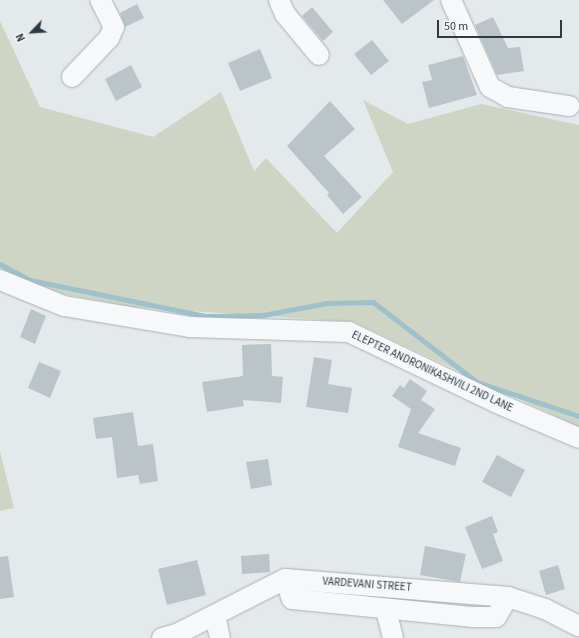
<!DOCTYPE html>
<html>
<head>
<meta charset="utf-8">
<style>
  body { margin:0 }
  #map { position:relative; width:579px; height:638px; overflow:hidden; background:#e4e9eb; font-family:"Source Sans 3",sans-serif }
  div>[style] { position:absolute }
  .green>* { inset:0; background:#ced5c5 }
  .stream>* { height:5px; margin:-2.5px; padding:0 2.5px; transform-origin:2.5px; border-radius:2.5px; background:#9fc1cb }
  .building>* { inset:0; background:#bbc4c9 }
  .roads { filter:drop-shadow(0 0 1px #a9b1b6) drop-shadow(0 0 1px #a9b1b6) }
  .minor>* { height:20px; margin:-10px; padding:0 10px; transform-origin:10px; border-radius:10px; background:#f6f8fa }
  span { translate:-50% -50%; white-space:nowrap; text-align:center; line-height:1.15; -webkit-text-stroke:3px #f4f7f9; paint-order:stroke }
  .street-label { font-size:11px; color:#2b3b44 }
  .north { position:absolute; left:12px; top:12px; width:40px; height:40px; -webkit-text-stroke:3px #f4f7f9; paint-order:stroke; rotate:245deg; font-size:11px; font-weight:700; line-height:16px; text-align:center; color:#2b3b44 }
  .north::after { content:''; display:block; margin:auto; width:14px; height:18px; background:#2b3b44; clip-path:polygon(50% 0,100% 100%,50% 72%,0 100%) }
  .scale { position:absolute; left:437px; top:20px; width:125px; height:18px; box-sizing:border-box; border:2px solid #2b3b44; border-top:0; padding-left:5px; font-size:12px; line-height:14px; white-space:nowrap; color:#2b3b44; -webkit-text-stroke:3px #f4f7f9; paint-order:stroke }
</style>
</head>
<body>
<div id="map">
  <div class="green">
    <i style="clip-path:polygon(0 21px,40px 107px,153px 137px,221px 92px,254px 171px,266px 158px,337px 233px,393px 172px,363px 100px,408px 124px,481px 104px,579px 125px,579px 427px,354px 322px,132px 307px,48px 291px,0 269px)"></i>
    <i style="clip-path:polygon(0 451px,14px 508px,0 511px)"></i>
  </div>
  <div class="stream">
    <i style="left:0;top:264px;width:34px;rotate:28deg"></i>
    <i style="left:30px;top:280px;width:180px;rotate:11.6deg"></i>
    <i style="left:206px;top:316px;width:57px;rotate:-1deg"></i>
    <i style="left:263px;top:315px;width:65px;rotate:-10.6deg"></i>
    <i style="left:327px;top:303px;width:46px;rotate:-1.2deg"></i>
    <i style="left:373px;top:302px;width:131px;rotate:37.6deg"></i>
    <i style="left:477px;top:382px;width:108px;rotate:18.4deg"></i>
  </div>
  <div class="building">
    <i style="clip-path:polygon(383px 0,434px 0,402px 24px)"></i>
    <i style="clip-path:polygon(137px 4px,144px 18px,125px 27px,120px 13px)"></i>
    <i style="clip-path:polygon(312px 7px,333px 32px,323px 41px,302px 16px)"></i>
    <i style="clip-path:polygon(493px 17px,508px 48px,520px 47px,524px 71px,497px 75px,475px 25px)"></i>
    <i style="clip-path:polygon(372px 40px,389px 61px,371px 75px,354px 54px)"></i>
    <i style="clip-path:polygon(260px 49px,272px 78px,240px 91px,228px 63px)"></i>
    <i style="clip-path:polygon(463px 56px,477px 95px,429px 108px,422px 82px,432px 80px,428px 65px)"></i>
    <i style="clip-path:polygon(131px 65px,142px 87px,116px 101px,105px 79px)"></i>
    <i style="clip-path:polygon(330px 101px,355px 129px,324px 156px,362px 197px,343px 214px,327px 195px,329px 193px,287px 146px)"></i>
    <i style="clip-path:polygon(31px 309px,46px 316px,35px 344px,20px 337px)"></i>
    <i style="clip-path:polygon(271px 344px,272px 376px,283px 377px,281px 403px,243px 400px,244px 406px,207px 412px,202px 382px,243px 376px,242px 345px)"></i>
    <i style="clip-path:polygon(314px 357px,332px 360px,328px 384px,352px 388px,348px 413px,306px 407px)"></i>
    <i style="clip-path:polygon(39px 362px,61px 371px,50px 398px,28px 388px)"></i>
    <i style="clip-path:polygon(410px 379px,427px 391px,421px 400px,435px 409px,418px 433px,461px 448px,455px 466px,398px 447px,411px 409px,392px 396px,400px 385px,404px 388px)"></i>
    <i style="clip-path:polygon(133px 412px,138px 446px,153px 444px,158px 481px,140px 484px,138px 475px,117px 478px,112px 437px,96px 439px,93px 418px)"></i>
    <i style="clip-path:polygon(497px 455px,525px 470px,511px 497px,482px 482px)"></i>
    <i style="clip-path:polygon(268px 459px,272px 485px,251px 489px,246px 462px)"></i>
    <i style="clip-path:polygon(492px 516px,498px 532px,493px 534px,503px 561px,482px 569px,465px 527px)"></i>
    <i style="clip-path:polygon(425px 546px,466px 554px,460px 582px,420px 575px)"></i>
    <i style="clip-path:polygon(269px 554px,270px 572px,242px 574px,241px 556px)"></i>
    <i style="clip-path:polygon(8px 556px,14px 597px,0 599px,0 557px)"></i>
    <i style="clip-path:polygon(197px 560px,206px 595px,167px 605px,158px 569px)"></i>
    <i style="clip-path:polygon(558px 565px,565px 589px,546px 595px,539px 571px)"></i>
  </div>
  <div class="roads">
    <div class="minor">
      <i style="left:279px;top:0;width:15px;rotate:67deg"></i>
      <i style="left:285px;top:14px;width:53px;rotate:50.3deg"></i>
      <i style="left:451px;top:0;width:95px;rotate:65.9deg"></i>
      <i style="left:490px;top:87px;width:21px;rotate:29deg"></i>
      <i style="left:508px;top:97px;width:62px;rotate:8.4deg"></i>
      <i style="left:72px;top:77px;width:54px;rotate:-46.5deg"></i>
      <i style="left:109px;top:38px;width:12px;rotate:-66deg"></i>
      <i style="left:114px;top:27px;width:30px;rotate:-117deg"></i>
      <i style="left:0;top:280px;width:69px;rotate:22.1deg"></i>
      <i style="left:64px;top:306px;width:127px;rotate:9.5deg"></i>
      <i style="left:189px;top:327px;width:160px;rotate:1.8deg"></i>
      <i style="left:349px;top:332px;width:164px;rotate:25.6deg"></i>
      <i style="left:497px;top:403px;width:89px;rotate:23.1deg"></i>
      <i style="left:285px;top:579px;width:21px;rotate:71deg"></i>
      <i style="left:292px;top:599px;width:180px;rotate:5.7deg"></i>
      <i style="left:471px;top:617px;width:25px"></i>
      <i style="left:496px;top:617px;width:23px;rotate:-59deg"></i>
      <i style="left:386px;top:610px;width:29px;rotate:76deg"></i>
      <i style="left:215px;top:615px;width:24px;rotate:78deg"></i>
      <i style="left:162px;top:638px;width:18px;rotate:-16deg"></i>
      <i style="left:179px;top:633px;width:119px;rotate:-27deg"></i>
      <i style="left:285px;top:579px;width:224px;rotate:4.6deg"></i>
      <i style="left:508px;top:597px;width:39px;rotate:18deg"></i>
      <i style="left:545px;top:609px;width:38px;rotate:27deg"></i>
    </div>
  </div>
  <div class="street-label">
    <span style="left:432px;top:372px;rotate:25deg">ELEPTER ANDRONIKASHVILI 2ND LANE</span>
    <span style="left:367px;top:585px;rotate:4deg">VARDEVANI STREET</span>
  </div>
  <div class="north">N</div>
  <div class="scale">50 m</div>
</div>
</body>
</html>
